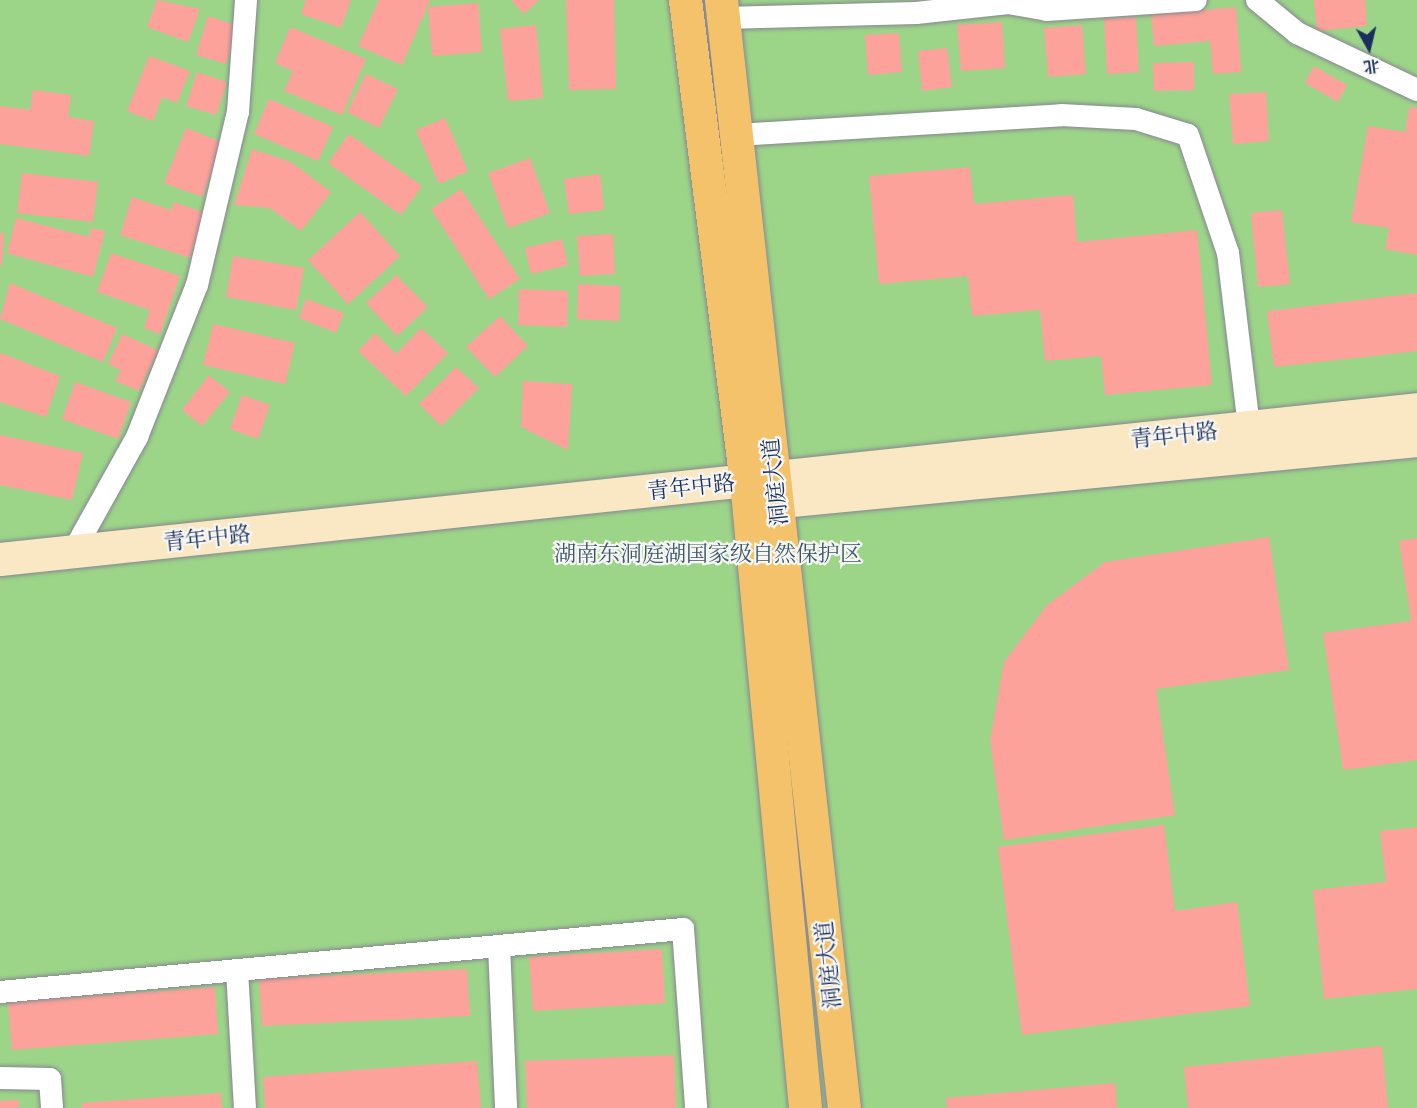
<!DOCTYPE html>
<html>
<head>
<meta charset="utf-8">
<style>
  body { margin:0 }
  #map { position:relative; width:1417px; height:1108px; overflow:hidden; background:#f3dfc5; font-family:"EB Garamond","Noto Serif SC",serif }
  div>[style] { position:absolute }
  .green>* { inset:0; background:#9cd588 }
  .building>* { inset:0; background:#fca29a }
  .roads { filter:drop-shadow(0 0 2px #878792) drop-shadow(0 0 2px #878792) }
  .street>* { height:22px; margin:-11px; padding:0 11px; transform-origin:11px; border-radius:11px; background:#fff }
  .secondary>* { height:33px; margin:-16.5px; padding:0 16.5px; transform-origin:16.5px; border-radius:16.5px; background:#fae7c3 }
  .primary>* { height:33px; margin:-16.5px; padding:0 16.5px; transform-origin:16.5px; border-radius:16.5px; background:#f3c26a }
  span { translate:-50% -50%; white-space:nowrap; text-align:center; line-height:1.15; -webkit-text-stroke:4.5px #f6f6f2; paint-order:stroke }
  .street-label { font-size:22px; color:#1b2f5e }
  .park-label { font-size:22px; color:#3b5868 }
  .north { position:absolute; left:1339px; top:18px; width:60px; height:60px; -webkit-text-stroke:4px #f6f6f2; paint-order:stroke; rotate:172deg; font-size:16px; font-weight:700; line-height:24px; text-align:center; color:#1b2f5e }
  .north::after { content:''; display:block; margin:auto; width:21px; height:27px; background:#1b2f5e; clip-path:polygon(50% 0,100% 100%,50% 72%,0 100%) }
</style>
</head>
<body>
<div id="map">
  <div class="green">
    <i style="clip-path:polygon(0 0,1417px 0,1417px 1108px,0 1108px)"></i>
  </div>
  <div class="building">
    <i style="clip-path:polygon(157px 0,200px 9px,188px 42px,147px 27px)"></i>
    <i style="clip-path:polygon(306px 0,351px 0,341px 28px,301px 14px)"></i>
    <i style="clip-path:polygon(379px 0,430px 0,402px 65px,358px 46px)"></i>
    <i style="clip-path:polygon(511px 0,539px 0,524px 14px)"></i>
    <i style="clip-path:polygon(566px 0,614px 0,616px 89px,569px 90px)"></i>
    <i style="clip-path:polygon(1314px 0,1365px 0,1367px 26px,1317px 31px)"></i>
    <i style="clip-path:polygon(478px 3px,482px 52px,432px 56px,428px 7px)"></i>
    <i style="clip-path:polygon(1236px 7px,1241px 72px,1213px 74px,1210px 41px,1154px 46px,1151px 15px)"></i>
    <i style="clip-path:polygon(208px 16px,238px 26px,226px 64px,196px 55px)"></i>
    <i style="clip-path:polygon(1136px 17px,1139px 72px,1107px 74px,1104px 19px)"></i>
    <i style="clip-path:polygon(1002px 22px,1005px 68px,961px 71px,957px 25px)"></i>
    <i style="clip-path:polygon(536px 25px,543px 98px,508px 101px,500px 29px)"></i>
    <i style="clip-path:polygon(1082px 25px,1086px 74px,1048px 77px,1044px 28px)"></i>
    <i style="clip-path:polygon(290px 27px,366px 59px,342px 115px,284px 91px,293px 71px,275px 63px)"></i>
    <i style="clip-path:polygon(899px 33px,902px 72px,868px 75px,865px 35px)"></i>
    <i style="clip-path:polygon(947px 48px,952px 87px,922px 91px,918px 51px)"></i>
    <i style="clip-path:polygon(149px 56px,190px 71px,177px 103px,162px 97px,153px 121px,127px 111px)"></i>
    <i style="clip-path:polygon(1194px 62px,1194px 90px,1154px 91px,1153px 63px)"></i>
    <i style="clip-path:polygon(1314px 66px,1347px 85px,1338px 102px,1305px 83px)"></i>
    <i style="clip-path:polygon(197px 72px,227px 82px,216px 115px,186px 106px)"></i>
    <i style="clip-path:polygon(366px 74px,398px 89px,379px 128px,347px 112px)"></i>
    <i style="clip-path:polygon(33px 90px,71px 95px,68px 117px,94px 121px,89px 156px,0 144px,0 106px,30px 110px)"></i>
    <i style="clip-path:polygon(1266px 92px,1269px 141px,1233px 144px,1229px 94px)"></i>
    <i style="clip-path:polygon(269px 99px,333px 127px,318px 161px,254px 134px)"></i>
    <i style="clip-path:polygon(1409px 107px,1417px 108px,1417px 255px,1385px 249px,1389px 228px,1351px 222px,1368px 126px,1405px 132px)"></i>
    <i style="clip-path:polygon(445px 118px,468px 171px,439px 184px,416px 130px)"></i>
    <i style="clip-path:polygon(186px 128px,224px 143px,202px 197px,164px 183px)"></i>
    <i style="clip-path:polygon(349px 134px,422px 186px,401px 215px,328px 163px)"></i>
    <i style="clip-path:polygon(252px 149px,291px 162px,331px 192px,301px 231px,270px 208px,234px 205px)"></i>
    <i style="clip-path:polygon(530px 158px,550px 213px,508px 228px,488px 173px)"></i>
    <i style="clip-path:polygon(970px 167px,974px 204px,1073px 195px,1077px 242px,1197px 230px,1212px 385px,1105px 395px,1101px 356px,1045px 361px,1040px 310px,972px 316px,968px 276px,879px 284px,869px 176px)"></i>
    <i style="clip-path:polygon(22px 173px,98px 182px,93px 222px,17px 213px)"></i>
    <i style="clip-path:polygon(600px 174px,604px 210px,569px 214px,564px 179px)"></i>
    <i style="clip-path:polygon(461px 189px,520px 279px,489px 299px,431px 209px)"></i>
    <i style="clip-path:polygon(132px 197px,171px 210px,174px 202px,205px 213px,190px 258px,120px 235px)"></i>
    <i style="clip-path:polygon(1282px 210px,1290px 284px,1258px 287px,1251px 213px)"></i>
    <i style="clip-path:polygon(360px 212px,400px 256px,348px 304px,308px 260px)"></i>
    <i style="clip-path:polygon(16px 218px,89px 237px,91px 228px,105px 231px,93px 277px,7px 253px)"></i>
    <i style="clip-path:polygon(0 233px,4px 233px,2px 265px,0 265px)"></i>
    <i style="clip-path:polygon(613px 234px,615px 274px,580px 276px,577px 236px)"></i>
    <i style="clip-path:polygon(562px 239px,568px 265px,531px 274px,525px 248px)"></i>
    <i style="clip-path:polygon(111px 253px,180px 276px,160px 334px,144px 328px,150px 310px,97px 292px)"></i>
    <i style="clip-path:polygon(233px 256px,304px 268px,296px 310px,226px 297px)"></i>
    <i style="clip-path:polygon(396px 275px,428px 307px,397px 336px,366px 303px)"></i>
    <i style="clip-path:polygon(10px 283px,117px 328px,103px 362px,0 319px)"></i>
    <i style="clip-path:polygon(578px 284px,620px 286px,619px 321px,577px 319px)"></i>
    <i style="clip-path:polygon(519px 289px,568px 291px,567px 327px,518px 325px)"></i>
    <i style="clip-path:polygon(1417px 293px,1417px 351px,1274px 367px,1267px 311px)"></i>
    <i style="clip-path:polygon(306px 299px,344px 313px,336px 333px,299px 318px)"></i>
    <i style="clip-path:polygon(500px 316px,528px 346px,495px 377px,466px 347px)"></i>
    <i style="clip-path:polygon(213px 324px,295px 343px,285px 384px,203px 365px)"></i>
    <i style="clip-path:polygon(421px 328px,448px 353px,406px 396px,358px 351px,375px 333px,396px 354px)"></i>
    <i style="clip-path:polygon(122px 334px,158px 350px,139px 391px,115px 381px,121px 370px,108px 364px)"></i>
    <i style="clip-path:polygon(0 353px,60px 376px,46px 417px,0 402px)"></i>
    <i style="clip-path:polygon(456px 367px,479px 388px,441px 426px,419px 404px)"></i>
    <i style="clip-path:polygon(209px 375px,230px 392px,202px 426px,182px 410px)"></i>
    <i style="clip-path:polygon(523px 381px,572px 384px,568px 450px,521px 427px)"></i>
    <i style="clip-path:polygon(75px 382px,131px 402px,118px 439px,62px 419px)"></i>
    <i style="clip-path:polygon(242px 395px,270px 405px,258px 439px,230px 429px)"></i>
    <i style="clip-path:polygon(0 435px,83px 453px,72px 500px,0 485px)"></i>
    <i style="clip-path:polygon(1269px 537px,1289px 670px,1156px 689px,1175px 815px,1004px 840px,990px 740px,1004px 662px,1047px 605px,1105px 562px)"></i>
    <i style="clip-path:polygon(1417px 538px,1417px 760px,1343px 770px,1323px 633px,1411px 621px,1399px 541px)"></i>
    <i style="clip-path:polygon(1164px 825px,1175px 911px,1237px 902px,1250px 1006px,1022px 1035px,998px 847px)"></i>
    <i style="clip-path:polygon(1417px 827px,1417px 989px,1324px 999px,1313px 890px,1386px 882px,1380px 831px)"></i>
    <i style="clip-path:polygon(662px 949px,665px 1003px,533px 1011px,529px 957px)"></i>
    <i style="clip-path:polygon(467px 969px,470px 1016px,262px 1026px,259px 979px)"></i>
    <i style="clip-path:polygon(215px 987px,218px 1034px,12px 1050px,8px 1002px)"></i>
    <i style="clip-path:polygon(1382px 1046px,1388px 1108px,1188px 1108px,1184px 1067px)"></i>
    <i style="clip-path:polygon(674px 1055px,676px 1108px,527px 1108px,525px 1061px)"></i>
    <i style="clip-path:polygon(477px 1061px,481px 1108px,265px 1108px,263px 1077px)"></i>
    <i style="clip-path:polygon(1115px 1083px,1117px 1108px,947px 1108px,946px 1098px)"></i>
    <i style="clip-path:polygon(221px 1093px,222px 1108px,82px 1108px,81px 1103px)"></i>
    <i style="clip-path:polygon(19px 1100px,19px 1108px,0 1108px,0 1101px)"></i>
  </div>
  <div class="roads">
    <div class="street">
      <i style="left:1257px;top:0;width:52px;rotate:39.5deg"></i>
      <i style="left:1297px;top:33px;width:133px;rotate:25.4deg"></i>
      <i style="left:723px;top:18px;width:193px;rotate:-1.5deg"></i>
      <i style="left:916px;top:13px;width:93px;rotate:-6.2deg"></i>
      <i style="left:1008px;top:3px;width:39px;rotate:10deg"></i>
      <i style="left:1046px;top:10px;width:150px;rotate:-3.8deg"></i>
      <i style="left:737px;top:135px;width:325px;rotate:-3.5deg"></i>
      <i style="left:1061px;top:115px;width:75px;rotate:3.1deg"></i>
      <i style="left:1136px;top:119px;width:54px;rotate:17.1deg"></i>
      <i style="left:1188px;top:135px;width:125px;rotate:71.3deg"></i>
      <i style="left:1228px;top:253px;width:175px;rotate:83.1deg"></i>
      <i style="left:73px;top:552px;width:132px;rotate:-60.9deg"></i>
      <i style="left:137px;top:437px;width:163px;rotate:-68.5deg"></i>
      <i style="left:197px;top:285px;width:178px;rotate:-76.7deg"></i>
      <i style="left:238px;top:112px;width:112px;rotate:-85.9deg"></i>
      <i style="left:499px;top:946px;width:162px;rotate:87.5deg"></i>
      <i style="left:237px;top:970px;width:138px;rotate:86.7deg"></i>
      <i style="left:0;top:992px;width:686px;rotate:-5.27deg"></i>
      <i style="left:683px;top:929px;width:179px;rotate:85.8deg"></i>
      <i style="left:0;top:1078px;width:50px;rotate:1.1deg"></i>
      <i style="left:50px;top:1079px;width:29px;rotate:86deg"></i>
    </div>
    <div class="secondary">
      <i style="left:750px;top:504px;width:670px;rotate:-5.48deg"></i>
      <i style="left:0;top:559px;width:1425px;rotate:-6.04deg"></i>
    </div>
    <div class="primary">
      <i style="left:685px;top:0;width:485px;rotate:82.8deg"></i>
      <i style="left:746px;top:481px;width:630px;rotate:84.62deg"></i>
      <i style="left:721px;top:0;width:1115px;rotate:83.67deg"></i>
    </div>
  </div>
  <div class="street-label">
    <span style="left:1174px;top:435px;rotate:-6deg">青年中路</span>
    <span style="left:775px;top:482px;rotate:-96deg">洞庭大道</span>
    <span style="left:691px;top:487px;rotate:-6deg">青年中路</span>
    <span style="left:207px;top:538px;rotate:-6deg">青年中路</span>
    <span style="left:828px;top:965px;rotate:-96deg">洞庭大道</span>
  </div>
  <div class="park-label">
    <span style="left:708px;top:554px">湖南东洞庭湖国家级自然保护区</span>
  </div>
  <div class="north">北</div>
</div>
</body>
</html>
